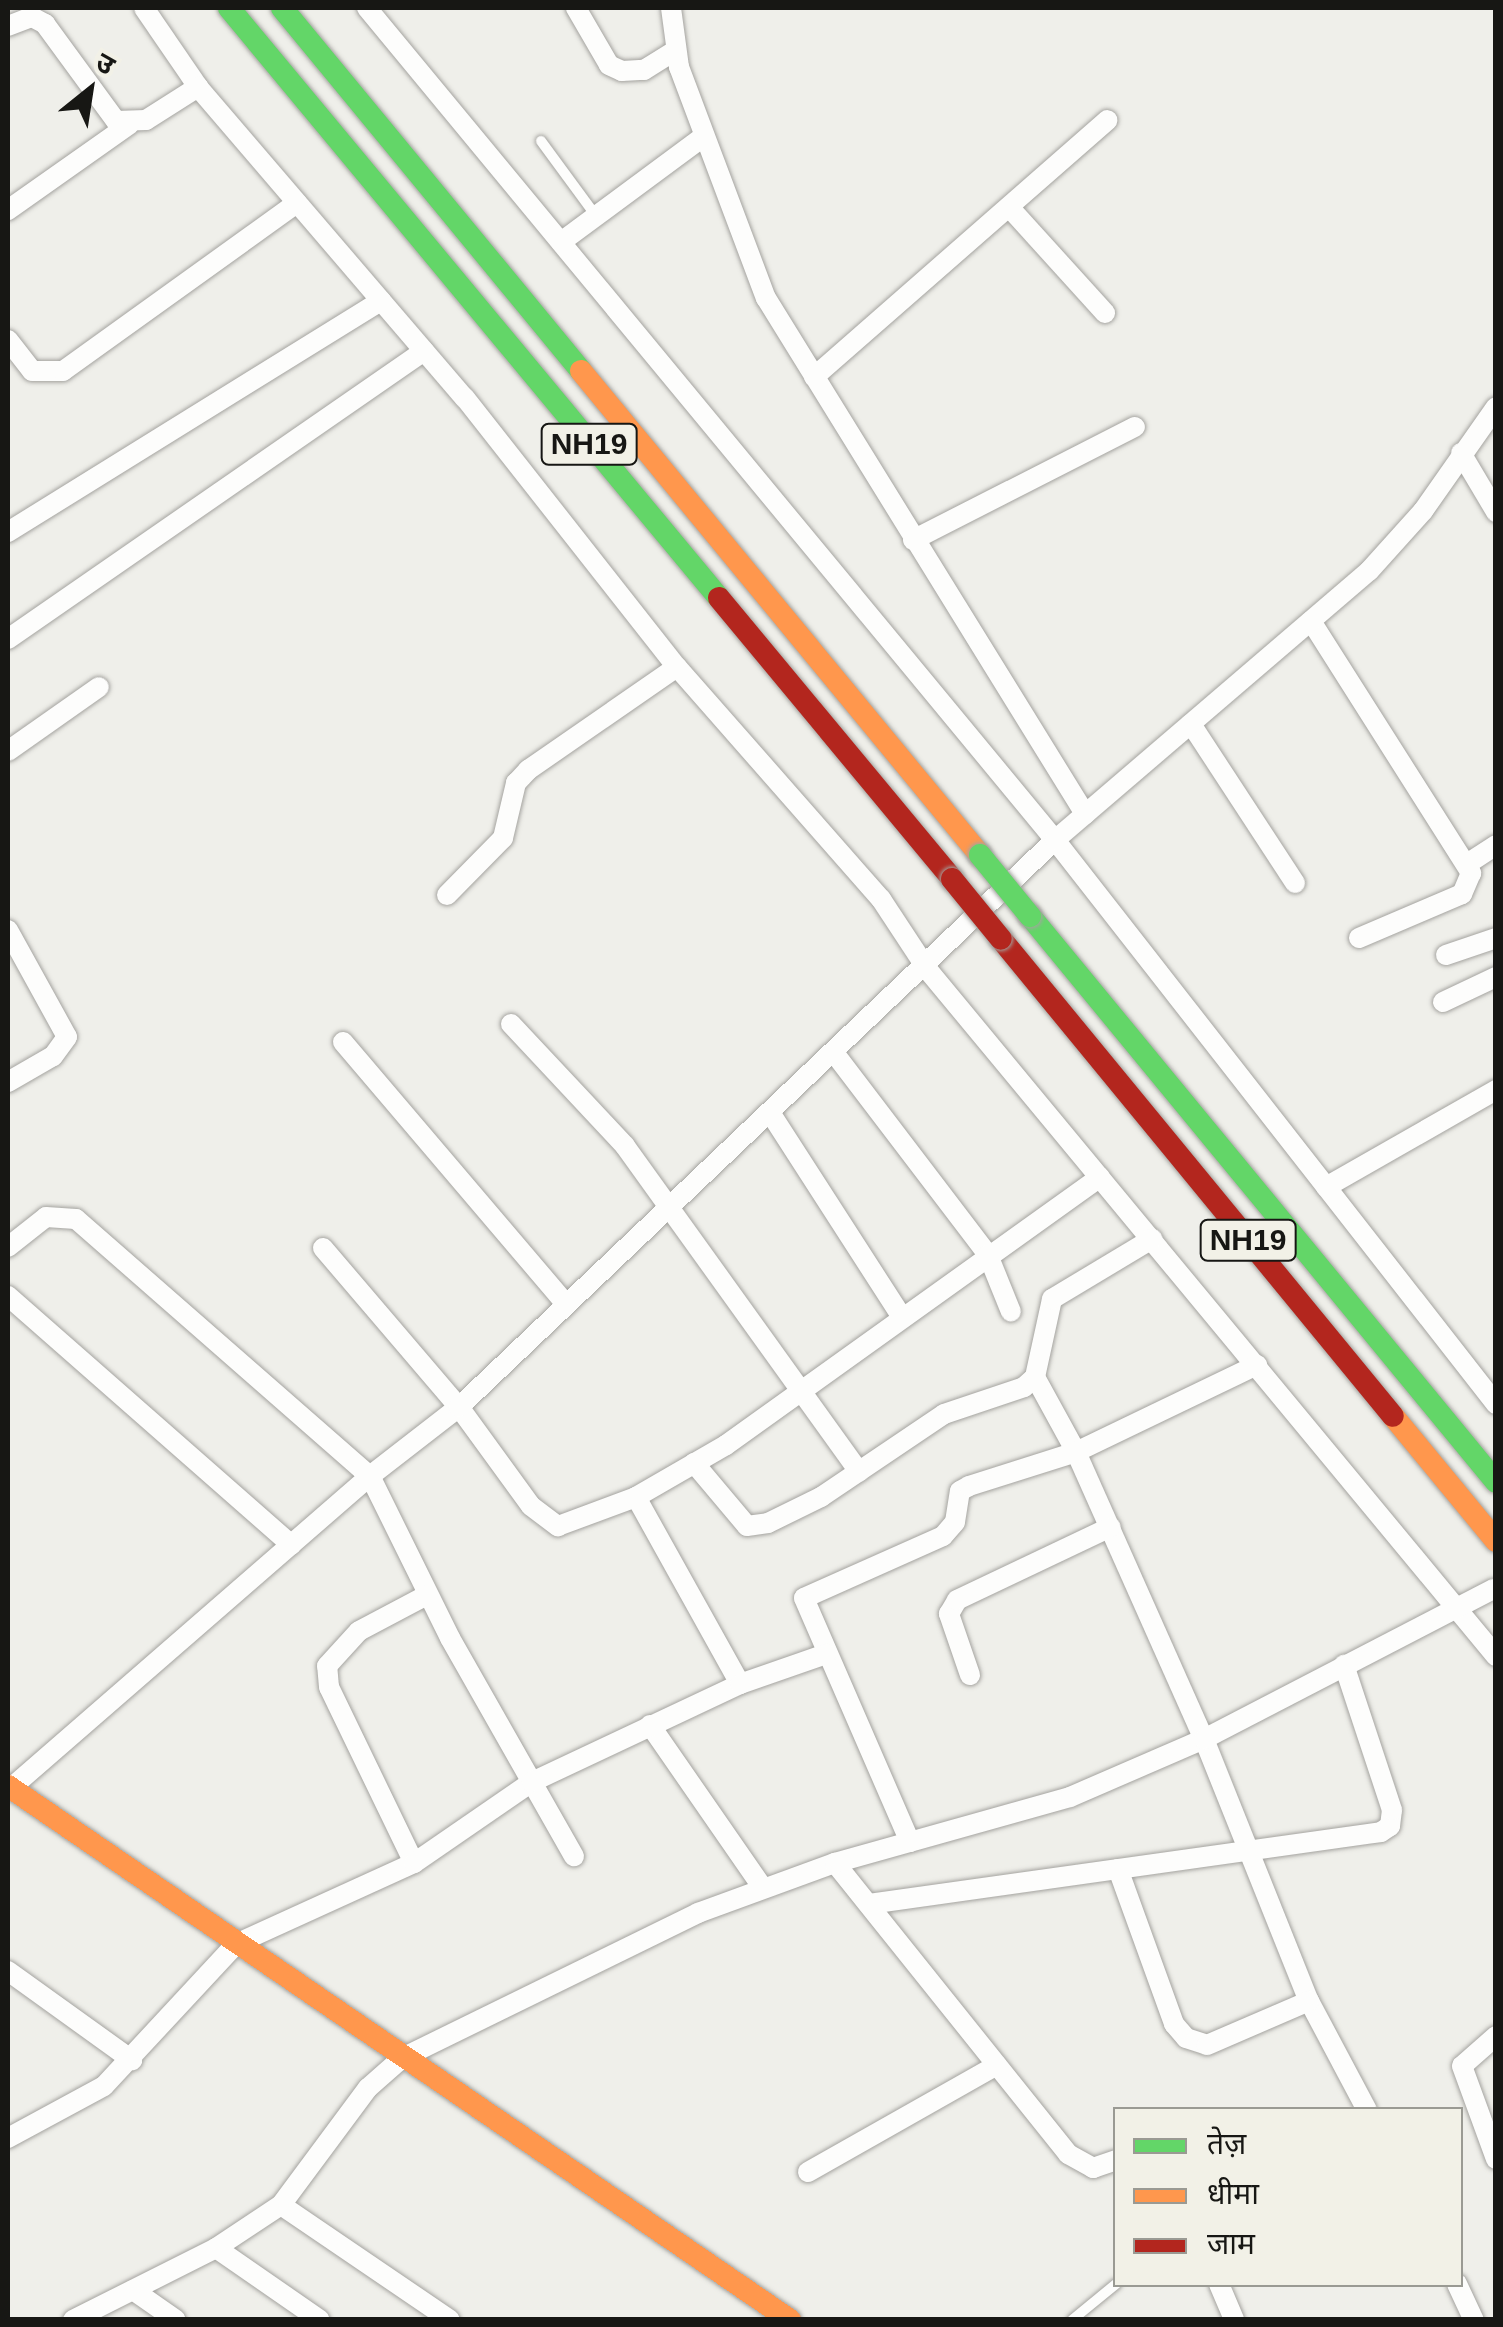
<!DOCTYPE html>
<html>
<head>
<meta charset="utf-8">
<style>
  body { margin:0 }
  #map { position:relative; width:1503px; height:2327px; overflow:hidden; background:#efefea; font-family:Helvetica,"Noto Sans Devanagari",sans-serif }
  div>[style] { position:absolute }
  .roads { filter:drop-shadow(0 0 2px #a4a39f) drop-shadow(0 0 2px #a4a39f) }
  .lane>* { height:10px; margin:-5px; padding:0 5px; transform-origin:5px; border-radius:5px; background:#fdfdfc }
  .street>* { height:20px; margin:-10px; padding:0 10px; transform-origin:10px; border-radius:10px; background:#fdfdfc }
  .fast>* { height:22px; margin:-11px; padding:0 11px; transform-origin:11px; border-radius:11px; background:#63d668 }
  .slow>* { height:22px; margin:-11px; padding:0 11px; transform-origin:11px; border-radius:11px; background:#ff974d }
  .jam>* { height:22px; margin:-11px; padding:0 11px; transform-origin:11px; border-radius:11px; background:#b3261e }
  .bridges { filter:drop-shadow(0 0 2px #a4a39f) drop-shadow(0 0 2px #a4a39f) }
  .fast-bridge>* { height:22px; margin:-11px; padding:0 11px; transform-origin:11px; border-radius:11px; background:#63d668 }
  .jam-bridge>* { height:22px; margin:-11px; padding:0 11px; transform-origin:11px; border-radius:11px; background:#b3261e }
  span { translate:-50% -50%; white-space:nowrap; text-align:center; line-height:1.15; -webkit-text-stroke:9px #f2f1e7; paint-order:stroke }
  .shield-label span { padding:2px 8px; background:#f2f1e7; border:2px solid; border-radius:8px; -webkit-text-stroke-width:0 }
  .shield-label { font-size:30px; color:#171714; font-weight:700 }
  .frame { position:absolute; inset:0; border:10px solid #171714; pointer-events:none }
  .legend { position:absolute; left:1113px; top:2107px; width:350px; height:180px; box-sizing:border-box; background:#f2f1e7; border:2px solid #9a9a93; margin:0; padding:12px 18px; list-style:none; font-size:30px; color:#171714 }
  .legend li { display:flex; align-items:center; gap:20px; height:50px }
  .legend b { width:50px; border:2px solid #9a9a93 }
  .north { position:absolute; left:40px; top:40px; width:100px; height:100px; -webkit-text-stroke:8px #f2f1e7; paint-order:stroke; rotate:30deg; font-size:28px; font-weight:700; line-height:40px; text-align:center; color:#171714 }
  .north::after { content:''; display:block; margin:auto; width:35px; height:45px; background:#171714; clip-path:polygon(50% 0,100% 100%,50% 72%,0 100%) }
</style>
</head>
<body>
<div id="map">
  <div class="roads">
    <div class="lane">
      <i style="left:541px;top:141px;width:93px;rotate:53.7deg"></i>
      <i style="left:1072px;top:2320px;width:57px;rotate:-39.3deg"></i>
    </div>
    <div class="street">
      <i style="left:144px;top:8px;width:96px;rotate:55.6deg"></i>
      <i style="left:198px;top:87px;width:410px;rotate:49.4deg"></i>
      <i style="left:465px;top:398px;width:342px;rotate:51.8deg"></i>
      <i style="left:677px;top:667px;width:309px;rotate:48.7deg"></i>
      <i style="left:881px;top:899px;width:84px;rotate:56.7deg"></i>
      <i style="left:927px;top:969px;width:892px;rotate:50.37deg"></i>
      <i style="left:367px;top:8px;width:1080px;rotate:50.41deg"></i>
      <i style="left:1055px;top:840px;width:716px;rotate:51.98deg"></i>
      <i style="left:576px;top:8px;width:66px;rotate:59.9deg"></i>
      <i style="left:609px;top:65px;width:14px;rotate:25deg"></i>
      <i style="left:622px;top:71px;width:22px;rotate:-3deg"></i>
      <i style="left:644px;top:70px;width:38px;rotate:-32deg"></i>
      <i style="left:671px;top:8px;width:60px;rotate:82.3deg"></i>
      <i style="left:679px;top:67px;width:247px;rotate:69.4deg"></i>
      <i style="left:766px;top:298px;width:607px;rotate:58.27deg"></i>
      <i style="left:8px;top:26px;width:26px;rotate:-21deg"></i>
      <i style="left:32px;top:17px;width:15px;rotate:28deg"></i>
      <i style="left:45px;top:24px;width:120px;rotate:53.8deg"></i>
      <i style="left:116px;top:121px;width:30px;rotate:-2deg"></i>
      <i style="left:146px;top:120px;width:62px;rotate:-32.4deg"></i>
      <i style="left:1009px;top:207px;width:143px;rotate:47.8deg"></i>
      <i style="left:8px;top:210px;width:149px;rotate:-35.2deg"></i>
      <i style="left:561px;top:242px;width:178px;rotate:-36.5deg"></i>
      <i style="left:8px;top:340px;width:39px;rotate:52deg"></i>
      <i style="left:32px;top:371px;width:31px"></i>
      <i style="left:63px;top:371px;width:288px;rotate:-35.7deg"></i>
      <i style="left:814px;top:377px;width:390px;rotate:-41.2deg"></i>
      <i style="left:1461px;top:453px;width:69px;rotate:59.3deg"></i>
      <i style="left:8px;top:532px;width:439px;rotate:-31.8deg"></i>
      <i style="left:913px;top:540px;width:249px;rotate:-27deg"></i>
      <i style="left:1311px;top:621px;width:299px;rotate:57.6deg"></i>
      <i style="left:1471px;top:873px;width:23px;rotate:113deg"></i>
      <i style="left:1462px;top:894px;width:112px;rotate:156.9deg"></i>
      <i style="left:8px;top:639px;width:506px;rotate:-34.7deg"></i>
      <i style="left:1191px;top:724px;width:190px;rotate:56.8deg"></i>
      <i style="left:8px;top:751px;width:111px;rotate:-35.1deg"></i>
      <i style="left:1467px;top:864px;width:35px;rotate:-33deg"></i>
      <i style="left:447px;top:895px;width:80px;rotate:-45.5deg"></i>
      <i style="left:503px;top:838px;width:57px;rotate:-76.7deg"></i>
      <i style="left:516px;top:783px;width:18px;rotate:-47deg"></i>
      <i style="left:528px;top:770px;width:181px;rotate:-34.7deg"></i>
      <i style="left:8px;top:930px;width:122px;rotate:61.1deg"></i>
      <i style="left:67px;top:1037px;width:24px;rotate:126deg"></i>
      <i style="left:53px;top:1056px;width:52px;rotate:150deg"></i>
      <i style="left:1446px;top:955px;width:53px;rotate:-18.8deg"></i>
      <i style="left:1443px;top:1002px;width:59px;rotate:-25.3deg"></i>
      <i style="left:511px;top:1024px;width:167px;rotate:46.9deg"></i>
      <i style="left:625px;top:1146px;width:401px;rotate:54.3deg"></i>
      <i style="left:343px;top:1042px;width:345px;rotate:49.6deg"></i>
      <i style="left:835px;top:1054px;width:253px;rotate:52.7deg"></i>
      <i style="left:988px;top:1255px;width:61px;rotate:68deg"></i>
      <i style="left:771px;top:1114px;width:240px;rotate:57.2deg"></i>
      <i style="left:1326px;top:1187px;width:196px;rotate:-29.7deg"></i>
      <i style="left:8px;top:1247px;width:48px;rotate:-38.3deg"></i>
      <i style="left:46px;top:1217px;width:30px;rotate:4deg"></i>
      <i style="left:76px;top:1219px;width:390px;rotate:41.2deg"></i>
      <i style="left:370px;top:1476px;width:181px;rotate:63.7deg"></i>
      <i style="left:450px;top:1638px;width:251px;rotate:60.4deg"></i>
      <i style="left:323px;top:1248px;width:209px;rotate:49.5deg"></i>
      <i style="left:459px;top:1407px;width:122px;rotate:54deg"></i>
      <i style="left:531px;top:1506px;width:34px;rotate:37deg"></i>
      <i style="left:558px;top:1526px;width:83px;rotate:-20.4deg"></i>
      <i style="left:636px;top:1497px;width:104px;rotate:-30deg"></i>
      <i style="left:726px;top:1445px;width:460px;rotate:-35.6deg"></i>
      <i style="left:8px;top:1296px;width:377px;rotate:41.3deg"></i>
      <i style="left:1035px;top:1377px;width:85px;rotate:61.3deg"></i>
      <i style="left:1076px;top:1452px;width:314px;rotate:66deg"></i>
      <i style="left:1204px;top:1739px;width:282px;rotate:68.2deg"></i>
      <i style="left:1309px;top:2001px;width:123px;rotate:62deg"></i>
      <i style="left:694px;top:1463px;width:82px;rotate:49.9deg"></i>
      <i style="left:747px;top:1526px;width:21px;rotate:-8deg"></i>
      <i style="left:768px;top:1523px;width:59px;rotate:-26.1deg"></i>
      <i style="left:821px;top:1497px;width:148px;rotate:-34deg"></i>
      <i style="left:944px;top:1414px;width:84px;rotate:-18.6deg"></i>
      <i style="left:1024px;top:1387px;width:15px;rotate:-42deg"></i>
      <i style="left:1035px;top:1377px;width:80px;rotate:-77.7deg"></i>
      <i style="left:1052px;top:1299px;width:117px;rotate:-31deg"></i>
      <i style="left:636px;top:1497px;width:214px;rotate:60.9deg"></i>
      <i style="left:970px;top:1675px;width:65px;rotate:-109deg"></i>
      <i style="left:949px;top:1614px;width:16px;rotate:-60deg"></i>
      <i style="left:957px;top:1600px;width:170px;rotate:-25.4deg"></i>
      <i style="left:650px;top:1725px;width:198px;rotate:55.3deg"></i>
      <i style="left:11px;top:1788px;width:476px;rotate:-41deg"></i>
      <i style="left:370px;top:1476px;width:113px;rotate:-37.8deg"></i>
      <i style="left:459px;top:1407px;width:823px;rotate:-43.57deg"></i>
      <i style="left:1055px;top:840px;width:413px;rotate:-40.6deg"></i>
      <i style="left:1369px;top:571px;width:81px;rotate:-48deg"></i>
      <i style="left:1423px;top:511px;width:127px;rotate:-54.9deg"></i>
      <i style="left:910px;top:1842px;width:266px;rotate:-113.5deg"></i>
      <i style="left:804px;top:1598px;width:152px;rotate:-24deg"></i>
      <i style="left:943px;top:1536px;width:18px;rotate:-49deg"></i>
      <i style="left:955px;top:1522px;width:31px;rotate:-81deg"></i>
      <i style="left:960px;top:1491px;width:10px;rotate:-29deg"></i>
      <i style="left:969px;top:1486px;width:112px;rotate:-17.6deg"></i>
      <i style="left:1076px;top:1452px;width:201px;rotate:-25.7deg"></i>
      <i style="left:414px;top:1863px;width:195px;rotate:-115.8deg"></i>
      <i style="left:329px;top:1687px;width:21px;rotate:-95deg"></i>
      <i style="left:327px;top:1666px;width:47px;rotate:-47.6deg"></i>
      <i style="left:359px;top:1631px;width:77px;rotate:-27.9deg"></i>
      <i style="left:835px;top:1863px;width:373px;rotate:51.3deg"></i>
      <i style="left:1068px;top:2154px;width:29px;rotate:29deg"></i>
      <i style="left:1093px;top:2168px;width:24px;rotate:-19deg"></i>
      <i style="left:1118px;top:1869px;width:165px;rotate:70.1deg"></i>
      <i style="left:1174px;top:2024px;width:18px;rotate:49deg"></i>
      <i style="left:1186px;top:2038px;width:22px;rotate:18deg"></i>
      <i style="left:1207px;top:2045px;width:111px;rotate:-23.3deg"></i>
      <i style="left:869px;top:1904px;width:517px;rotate:-8deg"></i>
      <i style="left:1381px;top:1832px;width:11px;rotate:-34deg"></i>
      <i style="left:1390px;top:1826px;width:16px;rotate:-83deg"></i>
      <i style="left:1392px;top:1810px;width:153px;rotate:-108.3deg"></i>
      <i style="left:8px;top:1971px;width:153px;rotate:35.7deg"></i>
      <i style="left:1496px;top:2036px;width:45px;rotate:138.6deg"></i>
      <i style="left:1462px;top:2066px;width:99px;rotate:69.9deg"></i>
      <i style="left:8px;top:2138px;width:109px;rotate:-28.4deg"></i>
      <i style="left:104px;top:2086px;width:194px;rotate:-47.1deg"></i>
      <i style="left:236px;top:1944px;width:196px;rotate:-24.5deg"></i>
      <i style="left:414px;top:1863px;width:143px;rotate:-34.5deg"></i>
      <i style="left:532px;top:1782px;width:230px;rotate:-25.2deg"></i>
      <i style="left:740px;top:1684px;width:91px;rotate:-19.2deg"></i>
      <i style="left:808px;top:2172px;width:217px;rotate:-29.5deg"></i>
      <i style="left:281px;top:2205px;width:204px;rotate:34.2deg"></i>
      <i style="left:216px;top:2248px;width:126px;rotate:34.7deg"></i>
      <i style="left:1219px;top:2284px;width:39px;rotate:67deg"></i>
      <i style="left:1457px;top:2284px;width:40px;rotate:65deg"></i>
      <i style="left:133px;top:2290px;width:52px;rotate:34.9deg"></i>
      <i style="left:73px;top:2320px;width:160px;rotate:-26.7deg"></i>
      <i style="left:216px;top:2248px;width:78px;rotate:-33.5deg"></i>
      <i style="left:281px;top:2205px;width:146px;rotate:-53.4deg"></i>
      <i style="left:368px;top:2088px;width:45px;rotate:-41.4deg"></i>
      <i style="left:402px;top:2058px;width:330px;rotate:-26.1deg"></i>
      <i style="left:698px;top:1913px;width:146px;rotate:-20.1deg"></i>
      <i style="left:835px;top:1863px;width:244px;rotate:-15.7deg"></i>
      <i style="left:1070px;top:1797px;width:146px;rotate:-23.4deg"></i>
      <i style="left:1204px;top:1739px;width:326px;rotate:-27.4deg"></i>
    </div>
    <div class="fast">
      <i style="left:229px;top:8px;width:767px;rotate:50.29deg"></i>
      <i style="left:282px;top:8px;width:470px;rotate:50.5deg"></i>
      <i style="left:1030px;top:916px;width:733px;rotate:50.53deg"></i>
    </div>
    <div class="slow">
      <i style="left:581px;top:371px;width:627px;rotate:50.5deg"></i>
      <i style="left:1393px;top:1416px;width:162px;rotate:50.5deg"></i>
      <i style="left:8px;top:1786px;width:947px;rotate:34.33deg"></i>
    </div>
    <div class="jam">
      <i style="left:719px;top:598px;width:365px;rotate:50.3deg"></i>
      <i style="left:1001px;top:939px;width:617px;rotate:50.59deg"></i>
    </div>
  </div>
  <div class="bridges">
    <div class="fast-bridge">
      <i style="left:980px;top:855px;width:79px;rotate:50.7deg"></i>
    </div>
    <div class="jam-bridge">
      <i style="left:952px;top:879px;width:77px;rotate:50.8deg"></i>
    </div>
  </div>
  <div class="shield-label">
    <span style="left:589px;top:444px">NH19</span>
    <span style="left:1248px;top:1240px">NH19</span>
  </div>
  <div class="frame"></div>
  <ul class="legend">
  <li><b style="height:12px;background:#63d668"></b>तेज़</li>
  <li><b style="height:12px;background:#ff974d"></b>धीमा</li>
  <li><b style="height:12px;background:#b3261e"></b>जाम</li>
  </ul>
  <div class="north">उ</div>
</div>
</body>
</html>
